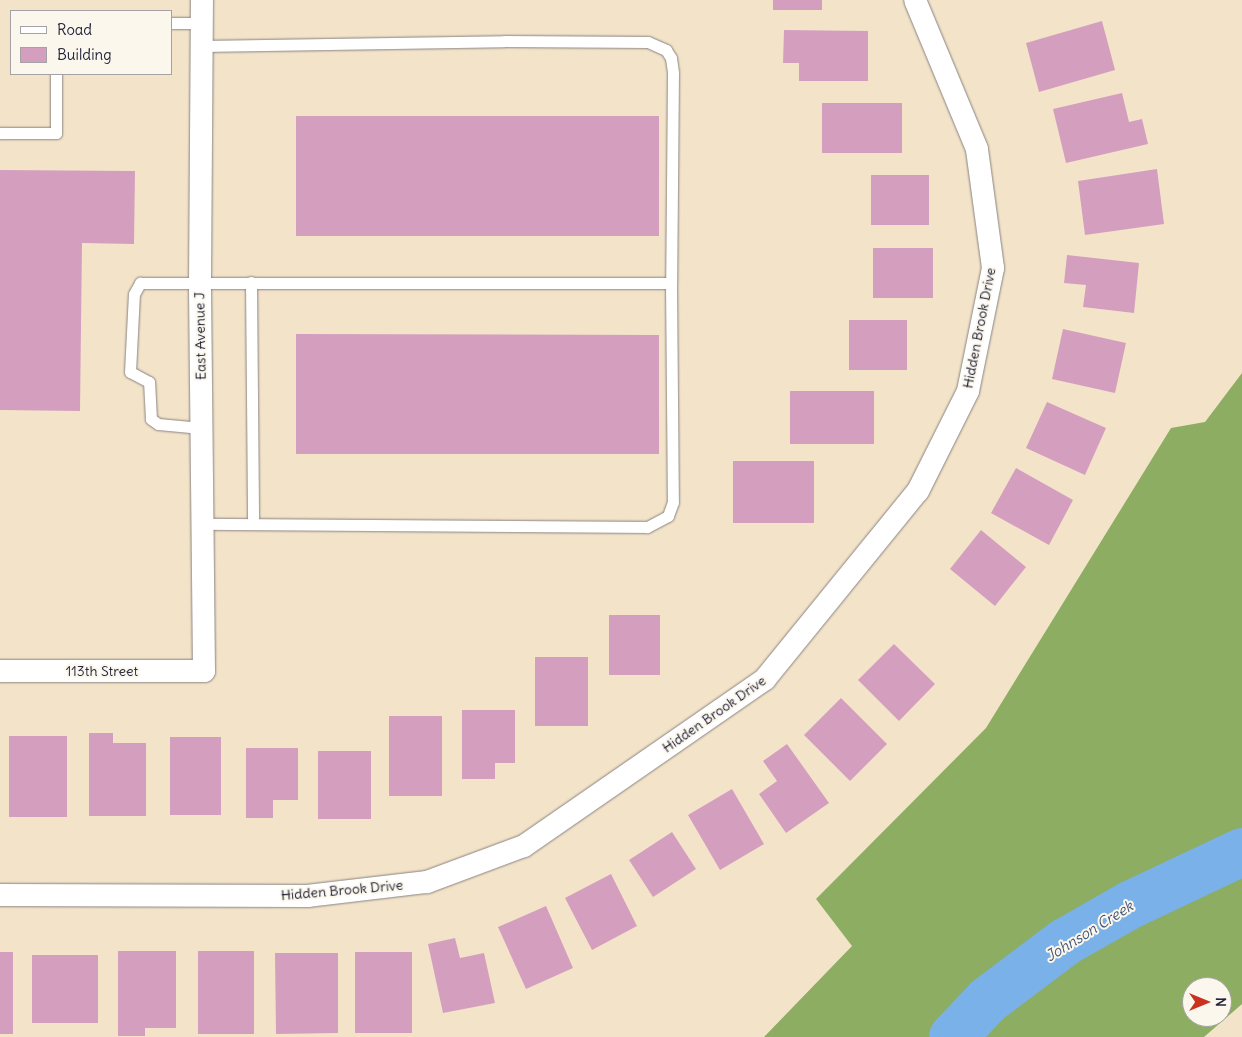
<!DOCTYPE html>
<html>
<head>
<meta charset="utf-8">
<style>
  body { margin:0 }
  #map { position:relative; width:1242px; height:1037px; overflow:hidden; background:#f3e4c9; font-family:Delius,sans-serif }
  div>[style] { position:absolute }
  .forest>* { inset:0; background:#8cad62 }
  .river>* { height:48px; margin:-24px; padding:0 24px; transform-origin:24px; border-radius:24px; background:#7ab1e9 }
  .building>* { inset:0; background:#d49fbe }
  .roads { filter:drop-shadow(0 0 1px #8a8382) drop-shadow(0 0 1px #8a8382) }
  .lane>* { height:11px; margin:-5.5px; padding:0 5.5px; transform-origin:5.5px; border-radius:5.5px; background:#fff }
  .street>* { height:22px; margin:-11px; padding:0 11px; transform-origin:11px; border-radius:11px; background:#fff }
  span { translate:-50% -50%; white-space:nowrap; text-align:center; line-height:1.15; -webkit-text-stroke:4px #fbf7ec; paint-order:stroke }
  .street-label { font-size:14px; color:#22223b }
  .water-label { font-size:15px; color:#415478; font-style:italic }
  .legend { position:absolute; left:10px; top:10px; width:162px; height:65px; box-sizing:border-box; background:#fbf7ec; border:1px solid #a4a2a5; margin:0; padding:6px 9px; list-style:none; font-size:15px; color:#22223b }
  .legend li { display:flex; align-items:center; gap:10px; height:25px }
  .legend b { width:25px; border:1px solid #a4a2a5 }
  .north { position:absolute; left:1182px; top:977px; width:50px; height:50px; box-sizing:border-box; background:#fbf7ec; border:1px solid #a4a2a5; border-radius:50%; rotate:90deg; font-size:14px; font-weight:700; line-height:20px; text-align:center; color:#22223b }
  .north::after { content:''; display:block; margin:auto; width:18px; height:22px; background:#c8321e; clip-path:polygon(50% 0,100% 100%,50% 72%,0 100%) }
</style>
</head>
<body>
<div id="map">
  <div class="forest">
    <i style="clip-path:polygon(evenodd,1242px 373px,1242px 1004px,1204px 1037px,764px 1037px,852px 946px,816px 899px,986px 728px,1171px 428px,1205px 422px,1242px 373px,1192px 987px,1222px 987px,1222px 1017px,1192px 1017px,1192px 987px)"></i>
  </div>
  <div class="river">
    <i style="left:953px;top:1037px;width:51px;rotate:-46.6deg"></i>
    <i style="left:988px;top:1000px;width:96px;rotate:-37deg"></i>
    <i style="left:1065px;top:942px;width:77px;rotate:-29.6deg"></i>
    <i style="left:1132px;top:904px;width:122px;rotate:-25.3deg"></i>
  </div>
  <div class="building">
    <i style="clip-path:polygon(773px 0,822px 0,822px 10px,773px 10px)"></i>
    <i style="clip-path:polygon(1102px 21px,1115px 70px,1039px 92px,1026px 43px)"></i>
    <i style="clip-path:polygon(784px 30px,868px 31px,868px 81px,799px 81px,799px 63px,783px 63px)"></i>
    <i style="clip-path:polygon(1122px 93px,1129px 122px,1142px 119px,1148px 144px,1066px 163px,1053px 109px)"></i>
    <i style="clip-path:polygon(822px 103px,902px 103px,902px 153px,822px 153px)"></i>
    <i style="clip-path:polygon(296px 116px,659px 116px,659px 236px,296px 236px)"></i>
    <i style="clip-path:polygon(1157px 169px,1164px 224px,1085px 235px,1078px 181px)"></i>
    <i style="clip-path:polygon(0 170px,135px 171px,134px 244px,82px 243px,80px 411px,0 410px)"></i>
    <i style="clip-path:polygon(871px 175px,929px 175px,929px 225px,871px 225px)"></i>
    <i style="clip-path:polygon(873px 248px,933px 248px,933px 298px,873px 298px)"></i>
    <i style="clip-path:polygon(1067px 255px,1139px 263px,1134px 313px,1083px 307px,1086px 285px,1064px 283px)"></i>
    <i style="clip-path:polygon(849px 320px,907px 320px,907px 370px,849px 370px)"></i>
    <i style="clip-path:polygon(1063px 329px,1126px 343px,1115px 393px,1052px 379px)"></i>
    <i style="clip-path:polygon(296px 334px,659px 335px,659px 454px,296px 454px)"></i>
    <i style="clip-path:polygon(790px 391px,874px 391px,874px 444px,790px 444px)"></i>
    <i style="clip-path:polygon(1047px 402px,1106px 428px,1085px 475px,1026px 448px)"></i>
    <i style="clip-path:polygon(733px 461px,814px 461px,814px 523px,733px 523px)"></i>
    <i style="clip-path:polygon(1016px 468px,1073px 500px,1049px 545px,991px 513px)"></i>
    <i style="clip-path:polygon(981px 530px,1026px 567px,995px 606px,950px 569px)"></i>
    <i style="clip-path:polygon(609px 615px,660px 615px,660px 675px,609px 675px)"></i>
    <i style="clip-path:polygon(894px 644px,935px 684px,899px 721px,858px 680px)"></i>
    <i style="clip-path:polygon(535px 657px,588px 657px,588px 726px,535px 726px)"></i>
    <i style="clip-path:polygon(841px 698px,887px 744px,850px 781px,804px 735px)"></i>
    <i style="clip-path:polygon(462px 710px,515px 710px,515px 763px,495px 763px,495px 779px,462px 779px)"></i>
    <i style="clip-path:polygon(389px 716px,442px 716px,442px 796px,389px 796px)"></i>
    <i style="clip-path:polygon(89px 733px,113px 733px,113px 743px,146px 743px,146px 816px,89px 816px)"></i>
    <i style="clip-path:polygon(9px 736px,67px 736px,67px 817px,9px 817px)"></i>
    <i style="clip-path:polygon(170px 737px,221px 737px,221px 815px,170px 815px)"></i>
    <i style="clip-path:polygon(787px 744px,829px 803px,786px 833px,759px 794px,777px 781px,763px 761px)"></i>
    <i style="clip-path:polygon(246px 748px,298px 748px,298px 800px,273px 800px,273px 818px,246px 818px)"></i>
    <i style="clip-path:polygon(318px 751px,371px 751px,371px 819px,318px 819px)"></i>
    <i style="clip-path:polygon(732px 789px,764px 844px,720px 870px,688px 815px)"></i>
    <i style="clip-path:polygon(672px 832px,696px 869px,653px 897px,629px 860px)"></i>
    <i style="clip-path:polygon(611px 874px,637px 926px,592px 950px,565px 898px)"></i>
    <i style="clip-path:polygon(546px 906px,573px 968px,526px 989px,498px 927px)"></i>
    <i style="clip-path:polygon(455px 938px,460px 958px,484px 953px,495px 1003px,443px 1013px,428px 944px)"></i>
    <i style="clip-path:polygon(118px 951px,176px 951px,176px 1028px,145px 1028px,145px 1036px,118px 1036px)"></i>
    <i style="clip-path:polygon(198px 951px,254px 951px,254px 1034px,198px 1034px)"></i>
    <i style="clip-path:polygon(0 952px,13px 952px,13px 1034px,0 1034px)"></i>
    <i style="clip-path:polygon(355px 952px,412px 952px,412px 1033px,355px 1033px)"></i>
    <i style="clip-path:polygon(275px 953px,338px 953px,338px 1033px,276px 1034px)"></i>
    <i style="clip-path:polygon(32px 955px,98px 955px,98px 1023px,32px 1023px)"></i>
  </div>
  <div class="roads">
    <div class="lane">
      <i style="left:171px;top:23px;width:30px"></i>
      <i style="left:201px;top:46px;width:303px;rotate:-0.9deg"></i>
      <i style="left:504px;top:41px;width:144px;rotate:0.4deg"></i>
      <i style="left:648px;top:42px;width:20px;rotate:24deg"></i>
      <i style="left:666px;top:50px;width:9px;rotate:58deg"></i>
      <i style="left:671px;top:58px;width:15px;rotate:82deg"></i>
      <i style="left:673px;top:73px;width:210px;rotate:90.5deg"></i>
      <i style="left:671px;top:283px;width:219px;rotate:89.5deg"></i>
      <i style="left:673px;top:502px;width:15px;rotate:110deg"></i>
      <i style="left:668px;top:516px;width:24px;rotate:152deg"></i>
      <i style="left:647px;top:527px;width:445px;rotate:-179.6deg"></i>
      <i style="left:0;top:133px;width:56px"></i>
      <i style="left:56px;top:133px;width:59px;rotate:-90deg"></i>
      <i style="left:251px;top:282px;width:242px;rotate:89.5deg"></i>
      <i style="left:201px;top:428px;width:43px;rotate:-174.7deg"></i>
      <i style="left:158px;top:424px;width:9px;rotate:-144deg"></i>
      <i style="left:151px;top:419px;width:37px;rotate:-93deg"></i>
      <i style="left:149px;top:382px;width:21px;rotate:-152deg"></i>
      <i style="left:130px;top:372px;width:78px;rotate:-87.1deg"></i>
      <i style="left:134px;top:294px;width:13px;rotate:-61deg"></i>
      <i style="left:140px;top:283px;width:531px"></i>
    </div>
    <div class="street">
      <i style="left:0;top:671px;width:204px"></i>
      <i style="left:204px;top:671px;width:389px;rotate:-90.6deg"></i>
      <i style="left:200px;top:282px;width:282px;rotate:-89.6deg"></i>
      <i style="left:0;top:895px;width:307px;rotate:0.2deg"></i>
      <i style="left:307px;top:896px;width:121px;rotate:-6.7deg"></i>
      <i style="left:427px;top:882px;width:103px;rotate:-20.4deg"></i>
      <i style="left:524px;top:846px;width:293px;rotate:-34.7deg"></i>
      <i style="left:765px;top:679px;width:242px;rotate:-50.9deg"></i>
      <i style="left:918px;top:491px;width:112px;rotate:-63.4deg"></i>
      <i style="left:968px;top:391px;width:126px;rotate:-78.5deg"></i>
      <i style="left:993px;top:268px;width:120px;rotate:-97.7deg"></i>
      <i style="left:977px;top:149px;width:161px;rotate:-112.6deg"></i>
    </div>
  </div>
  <div class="street-label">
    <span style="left:979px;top:328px;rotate:-79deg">Hidden Brook Drive</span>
    <span style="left:200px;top:336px;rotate:-91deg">East Avenue J</span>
    <span style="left:102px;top:671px">113th Street</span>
    <span style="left:714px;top:714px;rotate:-35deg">Hidden Brook Drive</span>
    <span style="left:342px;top:890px;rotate:-5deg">Hidden Brook Drive</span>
  </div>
  <div class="water-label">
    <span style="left:1089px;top:931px;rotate:-32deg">Johnson Creek</span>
  </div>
  <ul class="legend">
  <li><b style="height:6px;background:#fff"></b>Road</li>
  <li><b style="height:14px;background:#d49fbe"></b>Building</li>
  </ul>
  <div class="north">N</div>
</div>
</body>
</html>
